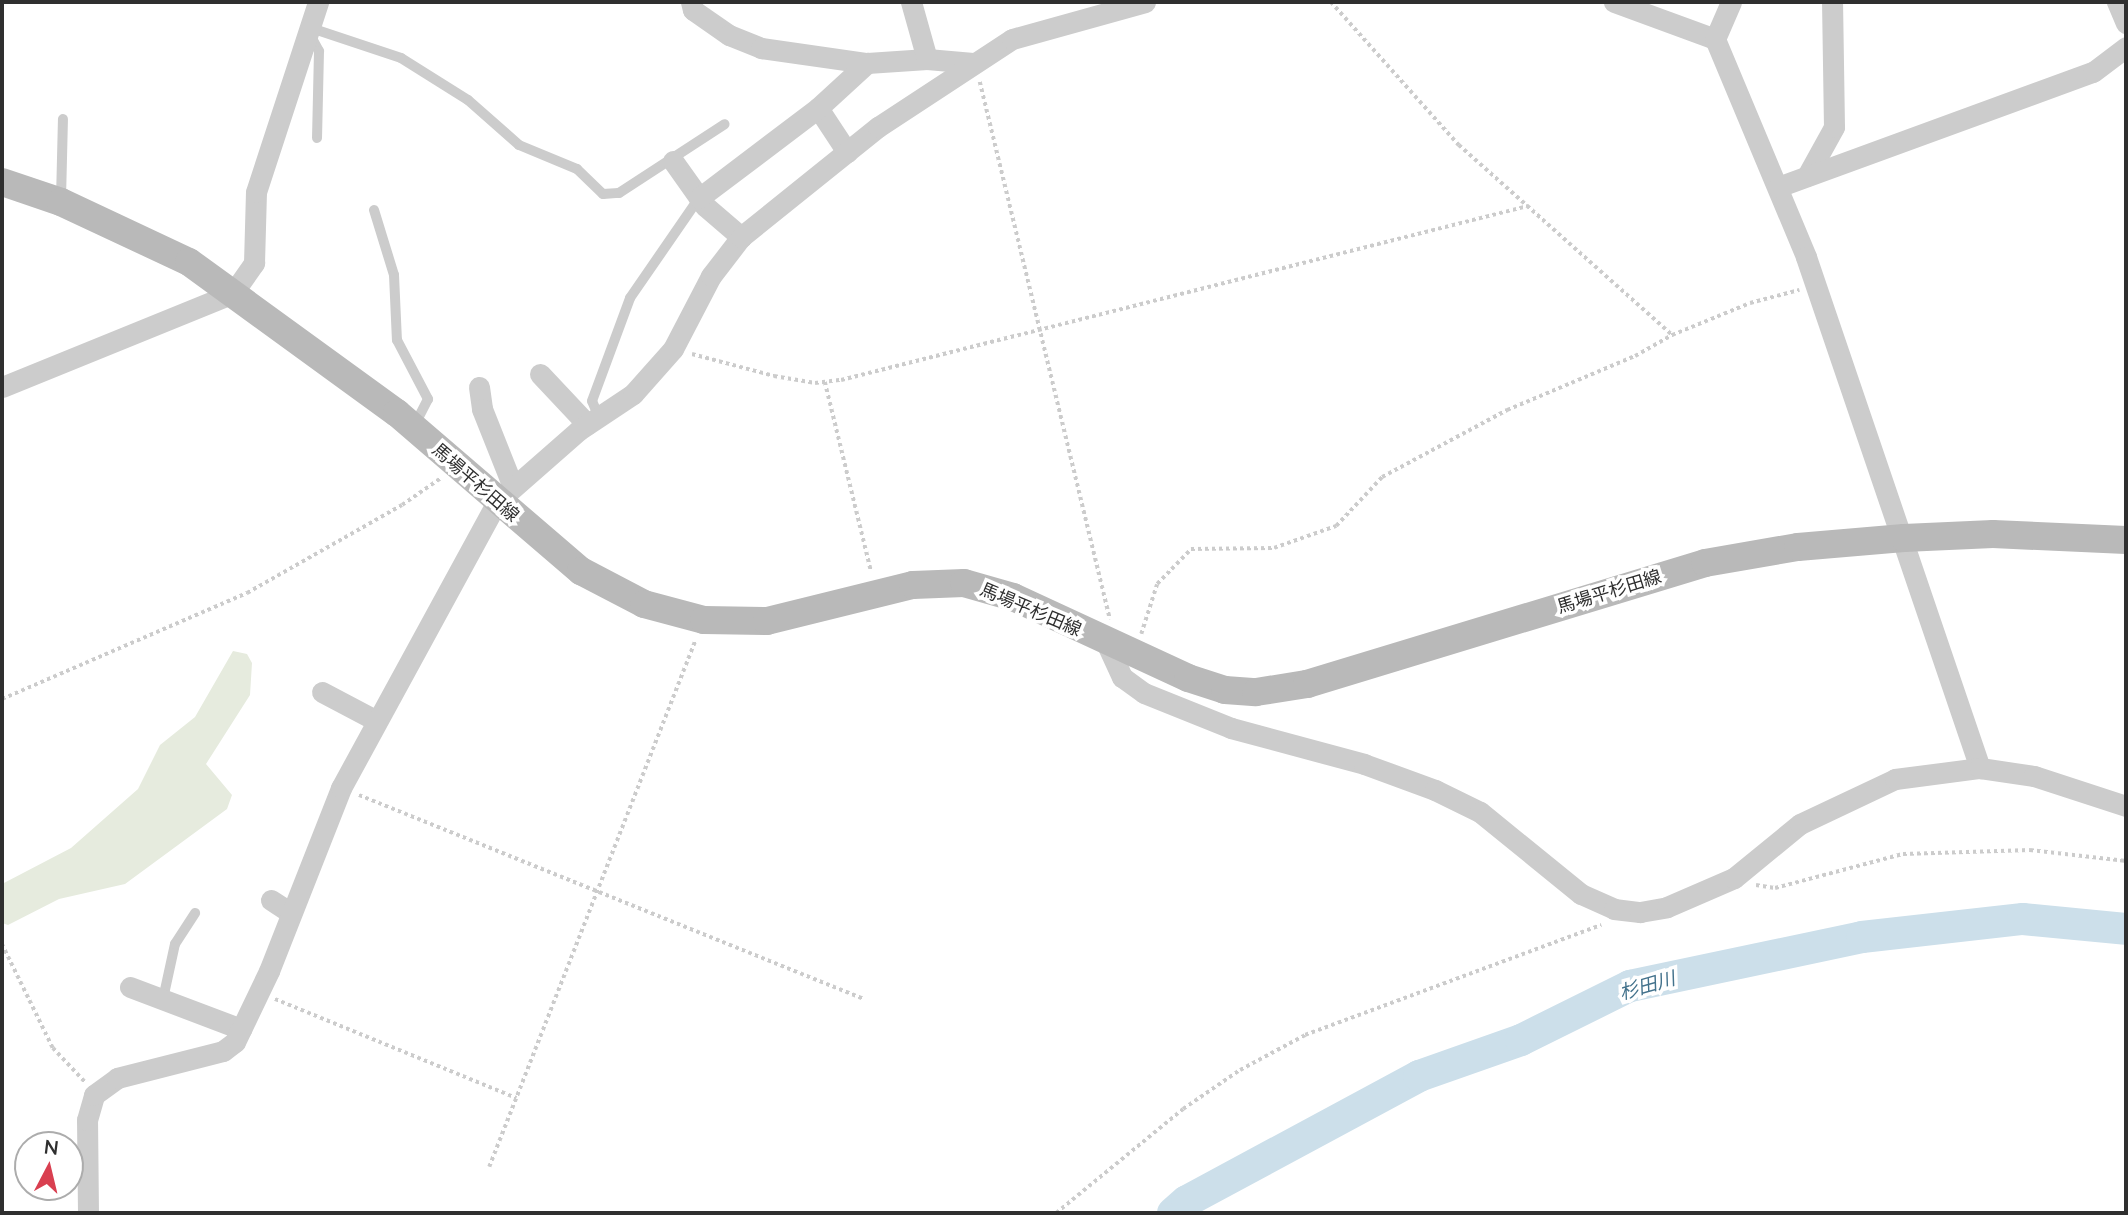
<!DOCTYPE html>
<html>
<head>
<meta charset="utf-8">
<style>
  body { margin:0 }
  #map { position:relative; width:2128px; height:1215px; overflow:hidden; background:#fff; font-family:Lato,"Noto Sans JP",sans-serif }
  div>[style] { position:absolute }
  .green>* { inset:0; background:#e6ebde }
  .river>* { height:32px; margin:-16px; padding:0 16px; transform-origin:16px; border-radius:16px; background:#ccdfea }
  .path>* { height:3.5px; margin-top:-1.75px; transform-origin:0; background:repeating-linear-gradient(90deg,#ccc 0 3.5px,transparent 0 7px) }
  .service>* { height:10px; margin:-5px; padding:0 5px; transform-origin:5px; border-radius:5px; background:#ccc }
  .minor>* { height:21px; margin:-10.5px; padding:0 10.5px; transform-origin:10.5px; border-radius:10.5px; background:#ccc }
  .secondary>* { height:28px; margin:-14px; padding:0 14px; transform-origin:14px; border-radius:14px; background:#b9b9b9 }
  span { translate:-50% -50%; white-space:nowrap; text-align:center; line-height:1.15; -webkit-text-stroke:7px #fff; paint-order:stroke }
  .street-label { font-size:18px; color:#2f2f2f }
  .water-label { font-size:19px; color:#43728c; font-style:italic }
  .frame { position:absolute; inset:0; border:4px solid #2f2f2f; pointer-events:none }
  .north { position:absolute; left:14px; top:1131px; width:70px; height:70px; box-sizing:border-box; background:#fff; border:2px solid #acacac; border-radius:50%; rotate:7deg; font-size:19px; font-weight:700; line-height:28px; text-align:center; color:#2f2f2f }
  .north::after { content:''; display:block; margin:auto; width:24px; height:32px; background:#d93f50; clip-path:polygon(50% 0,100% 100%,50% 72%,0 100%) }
</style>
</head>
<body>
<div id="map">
  <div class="green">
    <i style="clip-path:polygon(233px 651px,247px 654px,252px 663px,250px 695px,206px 764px,232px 795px,227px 809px,125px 884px,59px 899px,8px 925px,2px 923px,2px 884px,71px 848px,138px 789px,160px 745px,195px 717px)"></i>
  </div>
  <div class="river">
    <i style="left:1173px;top:1213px;width:18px;rotate:-41deg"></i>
    <i style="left:1187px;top:1201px;width:264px;rotate:-28.3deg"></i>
    <i style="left:1419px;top:1076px;width:108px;rotate:-19.4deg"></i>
    <i style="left:1521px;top:1040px;width:122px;rotate:-26.4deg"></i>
    <i style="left:1630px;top:986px;width:237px;rotate:-11.9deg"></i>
    <i style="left:1862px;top:937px;width:162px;rotate:-6.4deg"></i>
    <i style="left:2023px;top:919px;width:103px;rotate:5.5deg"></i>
  </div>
  <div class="path">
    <i style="left:1331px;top:2px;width:192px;rotate:48.2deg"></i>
    <i style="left:1459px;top:145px;width:285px;rotate:41.7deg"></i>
    <i style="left:980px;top:82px;width:553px;rotate:76.39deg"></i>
    <i style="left:692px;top:354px;width:85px;rotate:15deg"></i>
    <i style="left:774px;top:376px;width:42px;rotate:9.7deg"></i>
    <i style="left:815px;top:383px;width:26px;rotate:-7deg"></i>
    <i style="left:841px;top:380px;width:709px;rotate:-14.21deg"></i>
    <i style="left:825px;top:382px;width:195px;rotate:76.3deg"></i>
    <i style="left:1141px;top:634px;width:52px;rotate:-72.3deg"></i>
    <i style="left:1157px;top:584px;width:49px;rotate:-45.8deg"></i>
    <i style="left:1191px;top:549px;width:83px;rotate:-0.7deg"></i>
    <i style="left:1274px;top:548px;width:66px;rotate:-19.5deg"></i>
    <i style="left:1336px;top:526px;width:67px;rotate:-46.8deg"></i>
    <i style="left:1382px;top:477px;width:142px;rotate:-28.2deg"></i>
    <i style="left:1507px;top:410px;width:139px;rotate:-22.9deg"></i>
    <i style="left:1635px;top:356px;width:43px;rotate:-29.6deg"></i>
    <i style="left:1672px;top:335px;width:84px;rotate:-22.3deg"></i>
    <i style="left:1750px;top:303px;width:51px;rotate:-14.9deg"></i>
    <i style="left:2px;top:699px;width:267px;rotate:-23.4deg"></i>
    <i style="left:247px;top:593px;width:178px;rotate:-29.6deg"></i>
    <i style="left:402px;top:505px;width:47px;rotate:-34.7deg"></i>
    <i style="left:359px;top:795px;width:545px;rotate:22deg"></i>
    <i style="left:1756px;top:885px;width:19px;rotate:9deg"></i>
    <i style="left:1775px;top:888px;width:132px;rotate:-14.9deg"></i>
    <i style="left:1903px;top:854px;width:127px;rotate:-1.8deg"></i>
    <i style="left:2030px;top:850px;width:97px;rotate:6.5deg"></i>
    <i style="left:2px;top:944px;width:116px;rotate:63.9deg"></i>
    <i style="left:53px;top:1048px;width:47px;rotate:46.7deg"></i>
    <i style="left:275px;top:999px;width:261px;rotate:22.3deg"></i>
    <i style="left:489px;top:1167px;width:565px;rotate:-68.61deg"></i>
    <i style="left:1056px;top:1213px;width:164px;rotate:-39.3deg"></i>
    <i style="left:1183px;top:1109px;width:69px;rotate:-34.4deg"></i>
    <i style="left:1240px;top:1070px;width:74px;rotate:-28.3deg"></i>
    <i style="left:1305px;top:1035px;width:316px;rotate:-20.4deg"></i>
  </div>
  <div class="service">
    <i style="left:311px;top:28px;width:95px;rotate:18.4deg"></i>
    <i style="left:401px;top:58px;width:79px;rotate:32.1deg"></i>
    <i style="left:468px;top:100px;width:68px;rotate:41.4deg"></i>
    <i style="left:519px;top:145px;width:63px;rotate:22.5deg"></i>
    <i style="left:577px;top:169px;width:36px;rotate:44deg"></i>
    <i style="left:603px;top:194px;width:16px;rotate:-4deg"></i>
    <i style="left:619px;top:193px;width:126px;rotate:-33.1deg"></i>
    <i style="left:309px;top:33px;width:21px;rotate:61deg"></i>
    <i style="left:319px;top:51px;width:87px;rotate:91.3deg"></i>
    <i style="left:61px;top:199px;width:80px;rotate:-88.6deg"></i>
    <i style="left:374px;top:210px;width:68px;rotate:72.9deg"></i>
    <i style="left:394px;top:275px;width:65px;rotate:87.4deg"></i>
    <i style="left:397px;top:340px;width:67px;rotate:62.3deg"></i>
    <i style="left:428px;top:399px;width:29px;rotate:117deg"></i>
    <i style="left:598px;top:415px;width:15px;rotate:-113deg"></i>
    <i style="left:592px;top:401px;width:110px;rotate:-69.7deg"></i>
    <i style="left:630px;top:298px;width:121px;rotate:-55.4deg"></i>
    <i style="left:163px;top:999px;width:56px;rotate:-77.7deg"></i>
    <i style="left:175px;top:944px;width:37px;rotate:-57deg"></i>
  </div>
  <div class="minor">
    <i style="left:691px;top:2px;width:8px;rotate:76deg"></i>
    <i style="left:693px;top:10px;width:44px;rotate:34.8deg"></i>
    <i style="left:729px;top:35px;width:35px;rotate:22deg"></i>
    <i style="left:761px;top:48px;width:107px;rotate:8.1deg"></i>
    <i style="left:867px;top:63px;width:60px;rotate:-3.8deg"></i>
    <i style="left:927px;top:59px;width:46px;rotate:5deg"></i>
    <i style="left:911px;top:2px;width:59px;rotate:74.3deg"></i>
    <i style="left:1614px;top:2px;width:108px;rotate:20.1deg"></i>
    <i style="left:1715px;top:39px;width:236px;rotate:67.3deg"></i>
    <i style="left:1806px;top:257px;width:540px;rotate:71.2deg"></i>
    <i style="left:2117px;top:2px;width:23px;rotate:67deg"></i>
    <i style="left:1715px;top:39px;width:40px;rotate:-66.6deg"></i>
    <i style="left:818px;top:108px;width:53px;rotate:56.6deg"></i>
    <i style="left:673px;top:161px;width:55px;rotate:54.6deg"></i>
    <i style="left:705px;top:206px;width:48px;rotate:40.7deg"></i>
    <i style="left:1807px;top:176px;width:56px;rotate:-61.1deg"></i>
    <i style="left:1834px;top:127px;width:125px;rotate:-90.9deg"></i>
    <i style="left:1778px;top:187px;width:335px;rotate:-20.1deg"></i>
    <i style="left:2093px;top:72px;width:41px;rotate:-37.1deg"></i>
    <i style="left:699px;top:198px;width:149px;rotate:-37.1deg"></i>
    <i style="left:818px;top:108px;width:67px;rotate:-42.6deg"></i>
    <i style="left:540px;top:374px;width:69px;rotate:46.8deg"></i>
    <i style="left:2px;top:387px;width:249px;rotate:-22.1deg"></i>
    <i style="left:233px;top:293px;width:37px;rotate:-55deg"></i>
    <i style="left:254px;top:263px;width:71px;rotate:-88.4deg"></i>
    <i style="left:256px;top:192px;width:200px;rotate:-71.9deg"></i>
    <i style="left:479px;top:387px;width:22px;rotate:82deg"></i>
    <i style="left:482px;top:409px;width:84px;rotate:68.3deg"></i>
    <i style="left:1105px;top:640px;width:41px;rotate:65.3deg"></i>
    <i style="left:1122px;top:677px;width:27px;rotate:36deg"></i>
    <i style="left:1144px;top:693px;width:94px;rotate:21.9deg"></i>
    <i style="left:1231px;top:728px;width:138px;rotate:15.1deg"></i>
    <i style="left:1364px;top:764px;width:76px;rotate:20.1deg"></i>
    <i style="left:1435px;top:790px;width:50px;rotate:26.1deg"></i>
    <i style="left:1480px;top:812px;width:130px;rotate:39.1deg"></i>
    <i style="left:1581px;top:894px;width:36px;rotate:24deg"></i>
    <i style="left:1614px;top:909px;width:26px;rotate:7deg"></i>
    <i style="left:1640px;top:912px;width:27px;rotate:-10deg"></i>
    <i style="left:1667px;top:907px;width:73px;rotate:-23.4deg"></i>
    <i style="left:1734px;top:878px;width:85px;rotate:-39.3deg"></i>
    <i style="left:1800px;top:824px;width:105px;rotate:-25.3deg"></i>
    <i style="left:1895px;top:779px;width:86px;rotate:-7.4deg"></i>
    <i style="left:1980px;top:768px;width:55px;rotate:8.4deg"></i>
    <i style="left:2034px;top:776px;width:97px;rotate:18.1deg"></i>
    <i style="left:322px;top:692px;width:60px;rotate:27.8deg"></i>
    <i style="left:271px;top:900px;width:24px;rotate:33deg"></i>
    <i style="left:130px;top:987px;width:119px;rotate:20.7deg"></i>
    <i style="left:88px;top:1213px;width:93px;rotate:-90.6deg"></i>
    <i style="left:87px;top:1120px;width:26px;rotate:-74deg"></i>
    <i style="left:94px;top:1095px;width:29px;rotate:-36deg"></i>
    <i style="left:117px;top:1078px;width:109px;rotate:-14.3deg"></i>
    <i style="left:223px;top:1051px;width:15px;rotate:-37deg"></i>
    <i style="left:235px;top:1042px;width:79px;rotate:-64.4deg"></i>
    <i style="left:269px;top:971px;width:197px;rotate:-68.5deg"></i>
    <i style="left:341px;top:788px;width:326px;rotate:-61.4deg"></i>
    <i style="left:497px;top:502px;width:109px;rotate:-41.3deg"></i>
    <i style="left:579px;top:430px;width:65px;rotate:-33.7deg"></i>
    <i style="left:633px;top:394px;width:60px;rotate:-48.4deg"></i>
    <i style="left:673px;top:349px;width:82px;rotate:-62.5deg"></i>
    <i style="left:711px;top:276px;width:49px;rotate:-52.4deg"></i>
    <i style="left:741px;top:237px;width:176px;rotate:-38.8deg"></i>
    <i style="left:878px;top:127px;width:160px;rotate:-33.3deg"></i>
    <i style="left:1012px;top:39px;width:138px;rotate:-15.5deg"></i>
  </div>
  <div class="secondary">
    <i style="left:2px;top:182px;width:62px;rotate:18.7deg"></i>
    <i style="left:61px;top:202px;width:141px;rotate:25.1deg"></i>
    <i style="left:189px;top:262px;width:257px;rotate:36deg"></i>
    <i style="left:397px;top:413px;width:243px;rotate:40.7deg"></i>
    <i style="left:581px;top:571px;width:71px;rotate:27.6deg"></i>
    <i style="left:644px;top:604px;width:62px;rotate:14.9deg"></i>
    <i style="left:704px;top:620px;width:63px;rotate:0.9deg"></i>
    <i style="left:767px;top:621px;width:150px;rotate:-13.9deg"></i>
    <i style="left:913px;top:585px;width:51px;rotate:-2.2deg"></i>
    <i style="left:964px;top:583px;width:51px;rotate:15.9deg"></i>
    <i style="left:1013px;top:597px;width:193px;rotate:24.8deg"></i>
    <i style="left:1188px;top:678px;width:39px;rotate:18deg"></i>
    <i style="left:1225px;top:690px;width:31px;rotate:4deg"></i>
    <i style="left:1256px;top:692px;width:52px;rotate:-8.9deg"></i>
    <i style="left:1307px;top:684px;width:416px;rotate:-16.9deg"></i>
    <i style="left:1705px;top:563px;width:94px;rotate:-9.8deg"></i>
    <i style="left:1798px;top:547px;width:106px;rotate:-4.9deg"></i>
    <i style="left:1904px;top:538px;width:89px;rotate:-2.6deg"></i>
    <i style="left:1993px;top:534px;width:133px;rotate:2.6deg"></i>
  </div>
  <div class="street-label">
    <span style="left:476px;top:482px;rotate:41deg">馬場平杉田線</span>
    <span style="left:1609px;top:591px;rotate:-17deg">馬場平杉田線</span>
    <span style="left:1031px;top:609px;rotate:23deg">馬場平杉田線</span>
  </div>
  <div class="water-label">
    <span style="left:1647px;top:985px;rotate:-16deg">杉田川</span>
  </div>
  <div class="frame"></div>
  <div class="north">N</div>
</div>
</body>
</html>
